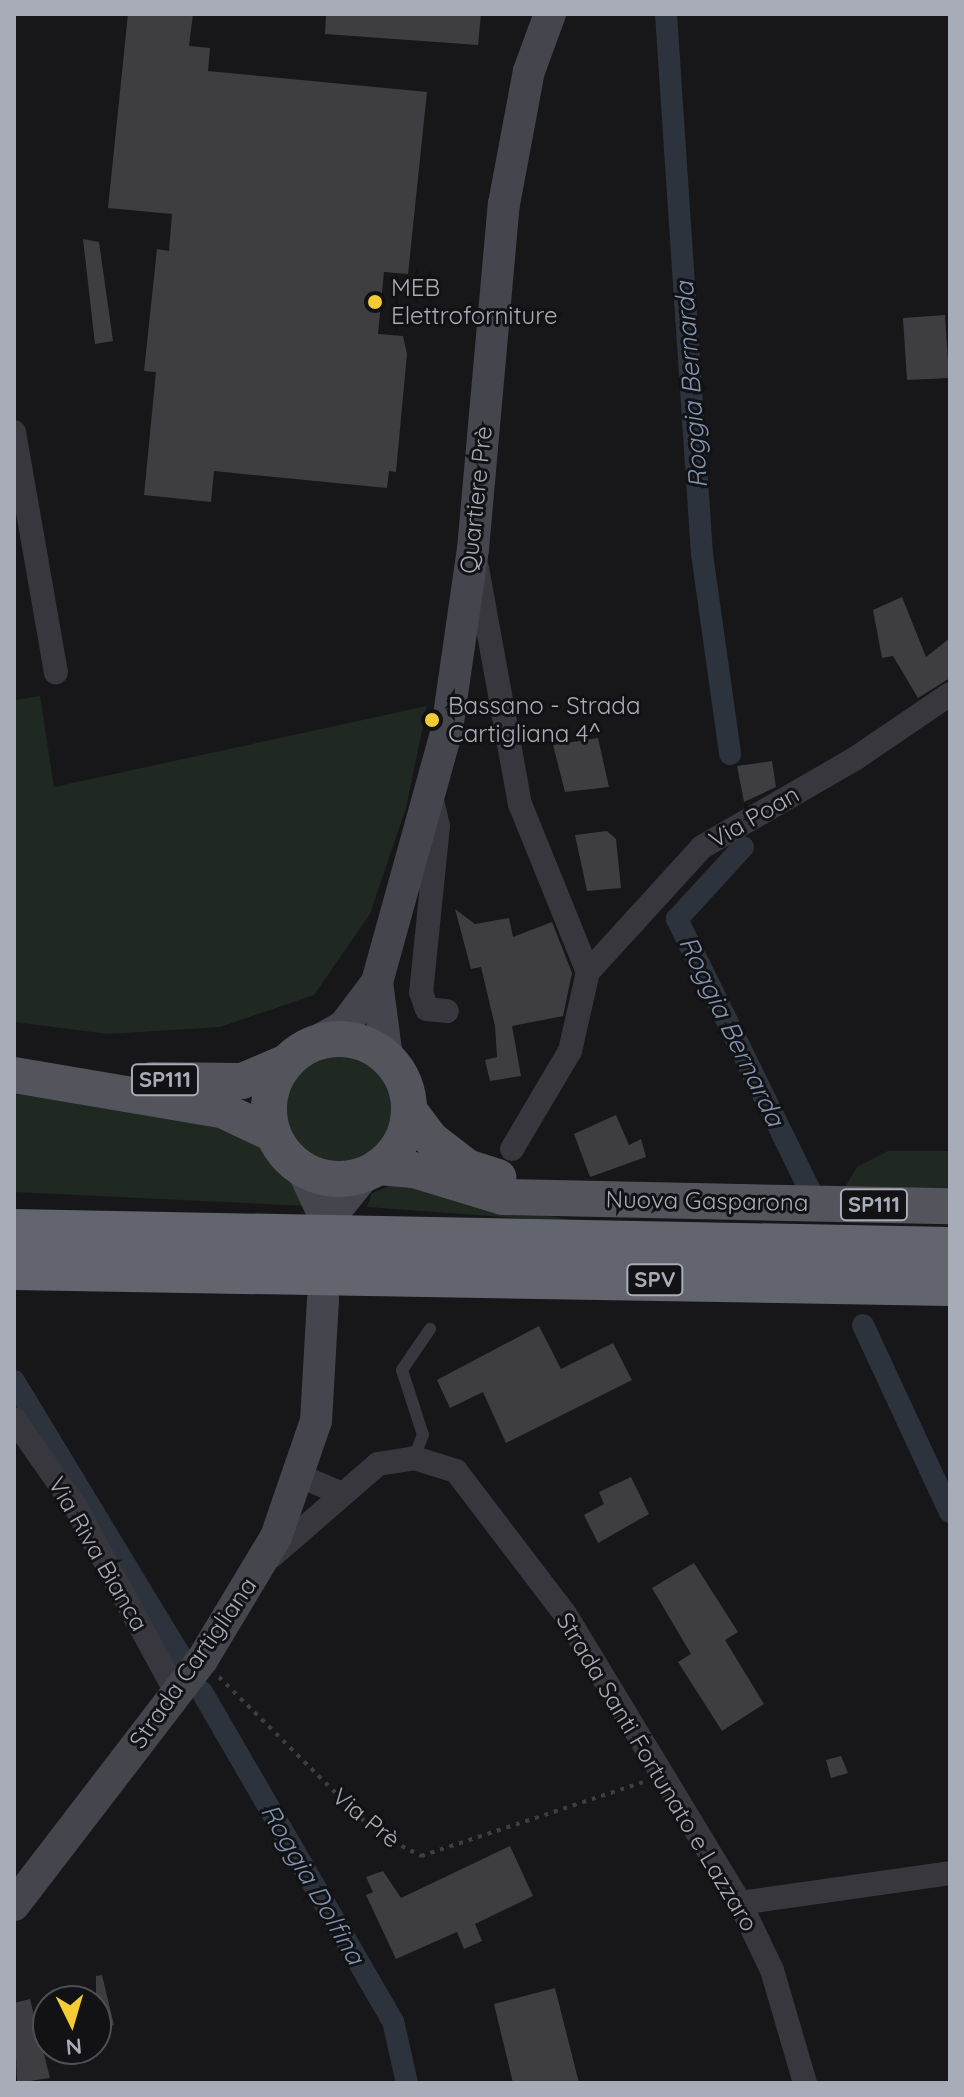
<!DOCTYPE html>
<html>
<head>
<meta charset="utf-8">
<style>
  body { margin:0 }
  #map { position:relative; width:964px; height:2097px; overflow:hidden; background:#171618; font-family:Quicksand,sans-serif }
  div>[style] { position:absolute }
  .green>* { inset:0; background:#202822 }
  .round { border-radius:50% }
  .canal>* { height:22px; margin:-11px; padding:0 11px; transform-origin:11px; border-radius:11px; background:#2c333c }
  .building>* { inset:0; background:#3e3e42 }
  .path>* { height:4px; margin-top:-2px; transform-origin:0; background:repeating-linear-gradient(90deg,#3d3e44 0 4px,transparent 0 10px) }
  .lane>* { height:12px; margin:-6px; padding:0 6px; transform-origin:6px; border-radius:6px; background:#37373d }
  .street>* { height:24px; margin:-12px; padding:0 12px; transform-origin:12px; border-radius:12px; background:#37373d }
  .secondary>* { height:32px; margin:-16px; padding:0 16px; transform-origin:16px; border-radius:16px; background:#45464d }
  .primary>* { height:36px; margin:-18px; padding:0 18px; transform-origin:18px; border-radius:18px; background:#53545c }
  .primary>.ring { margin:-18px; padding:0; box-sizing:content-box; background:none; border:36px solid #53545c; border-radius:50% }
  .highway>* { height:42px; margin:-21px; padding:0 21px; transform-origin:21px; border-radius:21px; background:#63656e }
  .dots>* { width:22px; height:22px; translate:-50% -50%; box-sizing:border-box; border:4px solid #121113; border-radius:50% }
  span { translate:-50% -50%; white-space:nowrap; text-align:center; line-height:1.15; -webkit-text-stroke:6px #121113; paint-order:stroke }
  .shield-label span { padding:2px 6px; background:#121113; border:2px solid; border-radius:6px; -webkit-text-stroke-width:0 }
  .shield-label { font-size:22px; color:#a8abb8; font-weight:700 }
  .poi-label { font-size:24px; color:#a8abb8 }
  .left { translate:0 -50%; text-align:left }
  .street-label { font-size:24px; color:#a8abb8 }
  .water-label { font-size:26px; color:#7f94b3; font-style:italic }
  .frame { position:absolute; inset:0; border:16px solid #a8abb8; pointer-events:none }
  .north { position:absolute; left:32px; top:1985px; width:80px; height:80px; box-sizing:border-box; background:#121113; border:2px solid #4e4f55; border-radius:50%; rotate:175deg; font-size:22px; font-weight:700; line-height:32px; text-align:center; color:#a8abb8 }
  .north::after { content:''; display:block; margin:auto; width:28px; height:36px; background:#f2cb35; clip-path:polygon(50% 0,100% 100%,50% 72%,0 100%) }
</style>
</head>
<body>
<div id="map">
  <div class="green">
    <i style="clip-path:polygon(40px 696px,54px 787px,427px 706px,406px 808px,370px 914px,314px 995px,220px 1027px,108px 1034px,14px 1022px,14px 700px)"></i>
    <i class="round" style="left:284px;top:1053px;width:110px;height:110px"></i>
    <i style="clip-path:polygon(14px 1094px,214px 1117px,263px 1134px,307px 1206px,14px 1192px)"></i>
    <i style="clip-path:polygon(888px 1151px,950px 1151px,950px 1189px,845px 1187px,857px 1167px)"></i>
    <i style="clip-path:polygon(402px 1181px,501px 1205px,583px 1223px,367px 1207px,372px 1193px)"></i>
  </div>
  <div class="canal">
    <i style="left:666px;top:14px;width:541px;rotate:86.19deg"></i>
    <i style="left:702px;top:554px;width:202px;rotate:82deg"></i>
    <i style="left:743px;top:847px;width:98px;rotate:132.5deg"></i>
    <i style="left:677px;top:919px;width:301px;rotate:63.9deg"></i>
    <i style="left:863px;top:1325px;width:206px;rotate:65.1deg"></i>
    <i style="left:14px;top:1381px;width:336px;rotate:58.8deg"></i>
    <i style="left:202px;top:1692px;width:380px;rotate:59.9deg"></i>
    <i style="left:393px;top:2021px;width:64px;rotate:77.3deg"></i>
  </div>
  <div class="building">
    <i style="clip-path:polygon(128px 14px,193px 14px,189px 46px,210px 48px,208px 71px,427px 92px,408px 274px,384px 272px,378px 334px,403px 336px,407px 354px,396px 472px,389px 471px,387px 488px,214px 471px,211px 502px,144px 495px,156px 372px,144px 371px,157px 249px,169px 251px,172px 214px,108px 208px)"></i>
    <i style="clip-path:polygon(326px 14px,481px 14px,478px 45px,325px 34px)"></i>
    <i style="clip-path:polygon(83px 239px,99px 242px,113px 341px,95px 344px)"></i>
    <i style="clip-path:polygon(945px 315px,949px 378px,907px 380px,903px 318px)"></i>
    <i style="clip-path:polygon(902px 597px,926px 657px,950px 638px,950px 678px,918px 698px,893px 656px,882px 658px,873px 610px)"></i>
    <i style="clip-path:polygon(598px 738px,609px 787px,565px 792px,553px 745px)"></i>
    <i style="clip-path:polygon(772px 761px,776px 787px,744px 802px,737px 766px)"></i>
    <i style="clip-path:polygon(607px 831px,616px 839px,621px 888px,587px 891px,575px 835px)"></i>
    <i style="clip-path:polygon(455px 909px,475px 924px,509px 918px,513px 937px,552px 922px,572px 973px,563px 1016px,512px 1026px,521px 1076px,490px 1081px,485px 1060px,497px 1057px,495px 1026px,481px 967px,471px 969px)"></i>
    <i style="clip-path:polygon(616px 1115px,629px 1145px,641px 1139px,646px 1157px,590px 1177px,574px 1134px)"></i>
    <i style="clip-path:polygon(539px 1326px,561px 1369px,613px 1343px,632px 1380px,506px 1443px,483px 1392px,450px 1408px,437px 1380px)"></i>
    <i style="clip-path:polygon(631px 1477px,649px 1514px,598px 1543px,584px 1515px,604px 1504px,599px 1492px)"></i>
    <i style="clip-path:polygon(694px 1563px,738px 1632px,725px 1640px,764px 1704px,722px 1731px,678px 1662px,691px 1654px,652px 1588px)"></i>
    <i style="clip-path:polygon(841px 1756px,848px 1773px,831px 1778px,826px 1760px)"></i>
    <i style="clip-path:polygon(510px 1846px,533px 1896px,475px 1924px,482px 1941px,464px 1949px,457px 1932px,396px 1959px,366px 1895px,373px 1892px,366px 1877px,383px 1871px,401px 1898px)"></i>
    <i style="clip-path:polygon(102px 1975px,114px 2025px,96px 2031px,96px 1976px)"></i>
    <i style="clip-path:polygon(555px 1988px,579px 2083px,513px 2083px,494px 2004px)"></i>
    <i style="clip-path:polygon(30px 1999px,50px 2078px,17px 2083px,14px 2003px)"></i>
  </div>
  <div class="path">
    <i style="left:219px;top:1677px;width:220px;rotate:44.8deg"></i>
    <i style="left:375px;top:1832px;width:52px;rotate:27.6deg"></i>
    <i style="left:421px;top:1856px;width:234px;rotate:-18.4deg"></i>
  </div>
  <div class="lane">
    <i style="left:414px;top:1458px;width:25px;rotate:-69deg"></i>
    <i style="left:423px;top:1435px;width:68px;rotate:-107.9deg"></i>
    <i style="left:402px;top:1370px;width:50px;rotate:-55.7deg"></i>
  </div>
  <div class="street">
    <i style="left:14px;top:432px;width:244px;rotate:80.1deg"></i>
    <i style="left:477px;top:568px;width:240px;rotate:79.7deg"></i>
    <i style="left:520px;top:804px;width:181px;rotate:68deg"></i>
    <i style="left:588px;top:972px;width:169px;rotate:-47.6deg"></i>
    <i style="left:702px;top:847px;width:178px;rotate:-30deg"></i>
    <i style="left:856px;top:758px;width:114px;rotate:-34.2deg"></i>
    <i style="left:431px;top:796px;width:31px;rotate:77deg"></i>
    <i style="left:438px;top:826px;width:167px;rotate:95.8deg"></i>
    <i style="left:421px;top:992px;width:18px;rotate:71deg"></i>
    <i style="left:427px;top:1009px;width:20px;rotate:6deg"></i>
    <i style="left:512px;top:1149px;width:114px;rotate:-59.4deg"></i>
    <i style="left:570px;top:1051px;width:81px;rotate:-77.2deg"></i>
    <i style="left:14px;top:1419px;width:106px;rotate:55deg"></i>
    <i style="left:75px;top:1506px;width:212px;rotate:61.5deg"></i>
    <i style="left:300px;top:1476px;width:43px;rotate:23deg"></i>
    <i style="left:271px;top:1557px;width:142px;rotate:-41deg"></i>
    <i style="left:378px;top:1464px;width:36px;rotate:-9deg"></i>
    <i style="left:414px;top:1458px;width:44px;rotate:17.2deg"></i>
    <i style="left:456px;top:1471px;width:180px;rotate:52.7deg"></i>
    <i style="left:565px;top:1614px;width:338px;rotate:58.8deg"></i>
    <i style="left:740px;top:1903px;width:74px;rotate:64.5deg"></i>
    <i style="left:772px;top:1970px;width:118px;rotate:73.7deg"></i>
    <i style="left:740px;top:1903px;width:212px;rotate:-8.1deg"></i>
  </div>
  <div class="secondary">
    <i style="left:377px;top:982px;width:77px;rotate:82.5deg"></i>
    <i style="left:312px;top:1044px;width:37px;rotate:-29deg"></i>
    <i style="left:344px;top:1026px;width:55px;rotate:-53.1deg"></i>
    <i style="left:377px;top:982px;width:263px;rotate:-74.5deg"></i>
    <i style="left:447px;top:729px;width:182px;rotate:-81.8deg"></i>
    <i style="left:473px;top:549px;width:346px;rotate:-84.9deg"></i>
    <i style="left:504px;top:204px;width:135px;rotate:-79.4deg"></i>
    <i style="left:529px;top:71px;width:61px;rotate:-69.8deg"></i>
    <i style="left:302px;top:1168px;width:41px;rotate:65.3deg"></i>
    <i style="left:340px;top:1205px;width:40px;rotate:-51deg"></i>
    <i style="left:14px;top:1905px;width:309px;rotate:-52.5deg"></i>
    <i style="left:202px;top:1660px;width:144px;rotate:-59deg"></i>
    <i style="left:276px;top:1537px;width:123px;rotate:-71deg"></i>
    <i style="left:316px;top:1421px;width:122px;rotate:-86.7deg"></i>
  </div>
  <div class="primary">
    <i class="ring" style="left:269px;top:1039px;width:104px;height:104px"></i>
    <i style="left:14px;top:1075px;width:211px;rotate:9.6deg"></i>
    <i style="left:222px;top:1110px;width:56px;rotate:25.2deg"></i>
    <i style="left:152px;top:1080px;width:90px;rotate:0.6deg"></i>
    <i style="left:242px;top:1081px;width:49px;rotate:-22.9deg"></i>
    <i style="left:409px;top:1110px;width:38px;rotate:53deg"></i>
    <i style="left:432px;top:1140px;width:44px;rotate:37.6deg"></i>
    <i style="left:467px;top:1167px;width:33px;rotate:18deg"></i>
    <i style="left:378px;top:1167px;width:36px;rotate:5deg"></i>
    <i style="left:414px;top:1170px;width:93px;rotate:16.9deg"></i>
    <i style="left:503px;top:1197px;width:447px;rotate:1.2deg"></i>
  </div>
  <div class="highway">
    <i style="left:14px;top:1230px;width:936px;rotate:1.1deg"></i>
    <i style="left:14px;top:1269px;width:936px;rotate:0.98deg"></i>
  </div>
  <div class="dots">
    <i style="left:375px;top:302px;background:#f2cb35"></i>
    <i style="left:432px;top:720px;background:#f2cb35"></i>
  </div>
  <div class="shield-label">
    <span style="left:165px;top:1080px">SP111</span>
    <span style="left:874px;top:1205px">SP111</span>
    <span style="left:655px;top:1280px">SPV</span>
  </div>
  <div class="poi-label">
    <span class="left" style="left:391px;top:302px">MEB<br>Elettroforniture</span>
    <span class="left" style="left:448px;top:720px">Bassano - Strada<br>Cartigliana 4^</span>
  </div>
  <div class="street-label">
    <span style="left:476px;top:500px;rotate:-84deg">Quartiere Prè</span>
    <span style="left:754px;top:817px;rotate:-30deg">Via Poan</span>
    <span style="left:707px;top:1201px;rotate:1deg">Nuova Gasparona</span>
    <span style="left:98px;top:1554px;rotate:60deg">Via Riva Bianca</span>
    <span style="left:193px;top:1663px;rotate:-55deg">Strada Cartigliana</span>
    <span style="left:657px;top:1772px;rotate:59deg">Strada Santi Fortunato e Lazzaro</span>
    <span style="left:366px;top:1818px;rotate:39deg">Via Prè</span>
  </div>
  <div class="water-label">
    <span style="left:691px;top:385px;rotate:-94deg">Roggia Bernarda</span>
    <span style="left:732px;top:1031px;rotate:64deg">Roggia Bernarda</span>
    <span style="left:313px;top:1884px;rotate:60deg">Roggia Dolfina</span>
  </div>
  <div class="frame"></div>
  <div class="north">N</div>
</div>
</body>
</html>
